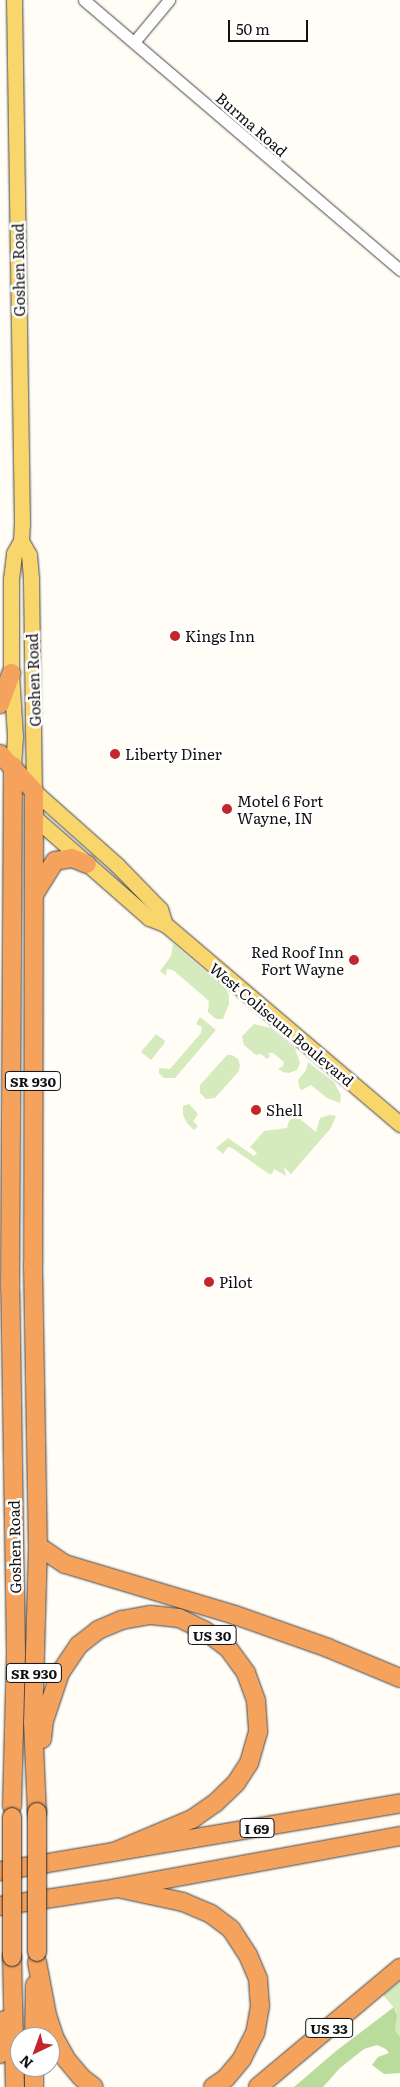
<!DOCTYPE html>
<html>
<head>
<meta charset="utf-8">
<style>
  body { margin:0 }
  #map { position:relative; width:400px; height:2087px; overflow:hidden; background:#fffdf5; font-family:Literata,serif }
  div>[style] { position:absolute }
  .green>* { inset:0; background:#d5ebbd }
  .forest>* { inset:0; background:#b9dc9c }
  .roads { filter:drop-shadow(0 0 1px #444) drop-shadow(0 0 1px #444) }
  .minor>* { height:11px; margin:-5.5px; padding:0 5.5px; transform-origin:5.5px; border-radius:5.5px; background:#fff }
  .major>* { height:15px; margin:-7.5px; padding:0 7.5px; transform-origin:7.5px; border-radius:7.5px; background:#f9d66b }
  .highway>* { height:18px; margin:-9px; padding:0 9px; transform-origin:9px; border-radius:9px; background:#f5a25d }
  .bridges { filter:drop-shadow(0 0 1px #222) drop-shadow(0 0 1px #222) }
  .highway-bridge>* { height:18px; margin:-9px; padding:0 9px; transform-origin:9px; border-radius:9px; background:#f5a25d }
  .dots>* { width:14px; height:14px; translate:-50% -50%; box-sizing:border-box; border:2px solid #fff; border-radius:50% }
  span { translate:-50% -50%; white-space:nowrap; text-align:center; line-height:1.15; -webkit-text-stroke:5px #fff; paint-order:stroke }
  .shield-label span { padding:1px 4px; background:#fff; border:1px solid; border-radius:4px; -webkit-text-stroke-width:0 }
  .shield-label { font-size:14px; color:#111; font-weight:700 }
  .street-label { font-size:15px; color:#111 }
  .poi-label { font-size:15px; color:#111 }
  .left { translate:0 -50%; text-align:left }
  .right { translate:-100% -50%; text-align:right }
  .north { position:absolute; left:10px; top:2027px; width:50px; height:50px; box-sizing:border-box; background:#fff; border:1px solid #a0a0a0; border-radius:50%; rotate:222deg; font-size:14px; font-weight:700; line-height:20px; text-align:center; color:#111 }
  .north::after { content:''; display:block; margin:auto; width:18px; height:22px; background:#c4262e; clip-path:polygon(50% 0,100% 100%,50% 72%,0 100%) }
  .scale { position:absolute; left:228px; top:20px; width:80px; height:22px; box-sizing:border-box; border:2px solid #111; border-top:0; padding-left:6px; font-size:15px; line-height:18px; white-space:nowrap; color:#111; -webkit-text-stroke:4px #fff; paint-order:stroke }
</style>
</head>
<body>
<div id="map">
  <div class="green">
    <i style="clip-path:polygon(173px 944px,226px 989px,229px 995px,229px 1004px,223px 1019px,216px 1019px,208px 1012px,209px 1001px,173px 970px,167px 969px,166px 976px,160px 971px,171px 956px)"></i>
    <i style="clip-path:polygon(200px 1017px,216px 1030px,175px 1078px,164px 1078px,159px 1073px,159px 1068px,170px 1069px,201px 1033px,202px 1027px,196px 1024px)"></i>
    <i style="clip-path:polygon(254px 1024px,271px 1028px,295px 1048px,300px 1063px,297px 1070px,289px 1073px,283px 1072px,278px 1069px,283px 1066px,284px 1062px,273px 1053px,268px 1053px,270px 1056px,267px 1059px,261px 1054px,256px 1055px,244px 1045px,242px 1036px)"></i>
    <i style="clip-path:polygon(156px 1034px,165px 1041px,164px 1044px,151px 1060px,141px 1052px)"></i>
    <i style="clip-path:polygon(227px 1055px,232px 1055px,238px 1059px,240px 1065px,239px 1071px,215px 1098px,206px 1099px,200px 1093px,200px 1085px)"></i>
    <i style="clip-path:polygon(308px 1062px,334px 1082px,341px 1095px,340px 1103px,327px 1098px,311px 1085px,302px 1090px,299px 1087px,298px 1080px,306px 1070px)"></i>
    <i style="clip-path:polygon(189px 1104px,198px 1114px,193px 1121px,198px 1126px,194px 1130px,187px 1123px,183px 1115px,183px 1106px)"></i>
    <i style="clip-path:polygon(329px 1115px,336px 1116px,331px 1128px,291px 1174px,284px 1167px,286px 1176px,274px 1169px,272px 1174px,269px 1174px,232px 1148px,228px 1147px,223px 1154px,216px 1148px,228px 1138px,254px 1156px,257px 1153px,250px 1147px,264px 1131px,287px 1128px,289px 1121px,293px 1118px,300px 1119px,316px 1132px,320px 1118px)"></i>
    <i style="clip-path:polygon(400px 1981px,400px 2037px,395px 2030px,396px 2010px,383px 1995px)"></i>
  </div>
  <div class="forest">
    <i style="clip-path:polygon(394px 2007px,397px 2016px,395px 2030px,400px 2037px,400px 2073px,384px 2074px,372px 2065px,378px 2057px,389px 2053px,386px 2049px,377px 2045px,364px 2049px,340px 2068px,323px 2087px,294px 2087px,336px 2051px)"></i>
  </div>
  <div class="roads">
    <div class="minor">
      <i style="left:84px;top:0;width:416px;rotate:40.5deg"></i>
      <i style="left:134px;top:42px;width:55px;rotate:-50.2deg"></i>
    </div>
    <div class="major">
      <i style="left:21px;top:541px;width:16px;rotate:60deg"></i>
      <i style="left:29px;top:555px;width:25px;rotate:85deg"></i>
      <i style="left:31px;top:580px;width:211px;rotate:89.2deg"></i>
      <i style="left:34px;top:791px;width:111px;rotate:41.7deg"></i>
      <i style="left:117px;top:865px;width:62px;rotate:45.7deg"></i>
      <i style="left:160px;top:909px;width:16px;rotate:72deg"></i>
      <i style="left:13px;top:766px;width:30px;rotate:-86deg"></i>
      <i style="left:15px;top:736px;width:63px;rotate:-93.6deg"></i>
      <i style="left:11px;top:673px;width:94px;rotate:-90deg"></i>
      <i style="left:11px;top:579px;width:26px;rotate:-83deg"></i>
      <i style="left:14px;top:553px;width:14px;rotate:-60deg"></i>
      <i style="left:21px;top:541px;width:17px;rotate:-87deg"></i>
      <i style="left:22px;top:524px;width:524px;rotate:-90.87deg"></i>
      <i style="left:34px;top:817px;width:153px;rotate:41.3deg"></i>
      <i style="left:149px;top:918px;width:17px;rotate:21deg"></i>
      <i style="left:165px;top:924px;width:309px;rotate:40.4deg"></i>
    </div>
    <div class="highway">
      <i style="left:0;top:704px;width:33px;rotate:-70deg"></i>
      <i style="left:0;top:754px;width:50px;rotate:47.4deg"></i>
      <i style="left:34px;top:791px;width:474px;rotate:90.1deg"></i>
      <i style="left:33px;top:1265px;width:281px;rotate:89deg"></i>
      <i style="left:38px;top:1546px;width:176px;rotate:91.6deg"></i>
      <i style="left:33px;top:1722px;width:90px;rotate:87.5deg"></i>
      <i style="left:35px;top:893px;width:38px;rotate:-58deg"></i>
      <i style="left:55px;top:861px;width:17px;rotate:-10deg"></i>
      <i style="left:72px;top:858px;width:16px;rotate:22deg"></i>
      <i style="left:38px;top:1546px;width:32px;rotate:34deg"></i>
      <i style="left:65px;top:1564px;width:177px;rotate:16.7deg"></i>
      <i style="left:235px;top:1615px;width:99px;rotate:19.5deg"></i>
      <i style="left:328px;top:1648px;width:78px;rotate:22.6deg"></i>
      <i style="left:42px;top:1739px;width:18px;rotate:-84deg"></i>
      <i style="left:44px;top:1721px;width:51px;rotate:-71.6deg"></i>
      <i style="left:60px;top:1673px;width:34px;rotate:-56deg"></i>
      <i style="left:79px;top:1645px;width:24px;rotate:-38deg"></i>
      <i style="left:98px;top:1630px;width:26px;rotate:-23deg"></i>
      <i style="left:122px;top:1620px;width:29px;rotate:-10deg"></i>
      <i style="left:151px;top:1615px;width:28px;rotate:6deg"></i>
      <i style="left:179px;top:1618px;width:28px;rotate:26deg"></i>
      <i style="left:204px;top:1630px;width:30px;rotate:37deg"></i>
      <i style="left:228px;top:1648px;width:31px;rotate:54deg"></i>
      <i style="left:246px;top:1673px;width:30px;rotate:70deg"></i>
      <i style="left:256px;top:1701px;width:31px;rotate:86deg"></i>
      <i style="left:258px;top:1732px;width:32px;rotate:106deg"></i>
      <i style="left:249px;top:1763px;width:24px;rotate:123deg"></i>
      <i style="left:236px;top:1783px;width:29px;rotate:136deg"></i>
      <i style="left:215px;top:1803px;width:28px;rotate:145deg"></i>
      <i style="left:192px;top:1819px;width:85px;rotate:157.1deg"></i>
      <i style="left:12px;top:1806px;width:153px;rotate:-88.5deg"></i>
      <i style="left:16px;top:1653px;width:362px;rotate:-90.9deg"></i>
      <i style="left:10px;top:1291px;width:525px;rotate:-89.67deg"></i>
      <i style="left:0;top:1871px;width:406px;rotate:-9.6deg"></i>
      <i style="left:122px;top:1889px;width:62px;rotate:12deg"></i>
      <i style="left:183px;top:1902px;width:30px;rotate:23deg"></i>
      <i style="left:211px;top:1914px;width:25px;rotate:37deg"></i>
      <i style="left:231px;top:1929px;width:31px;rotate:57deg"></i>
      <i style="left:248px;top:1955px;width:26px;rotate:67deg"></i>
      <i style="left:258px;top:1979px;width:27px;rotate:86deg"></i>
      <i style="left:260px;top:2006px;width:27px;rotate:100deg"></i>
      <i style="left:255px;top:2033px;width:29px;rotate:117deg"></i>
      <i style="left:242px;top:2059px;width:25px;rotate:130deg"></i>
      <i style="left:226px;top:2078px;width:16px;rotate:145deg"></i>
      <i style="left:0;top:1906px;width:118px;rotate:-8.7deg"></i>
      <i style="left:117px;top:1888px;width:288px;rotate:-10.4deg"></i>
      <i style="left:12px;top:1957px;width:130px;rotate:88.7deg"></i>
      <i style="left:37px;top:1962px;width:54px;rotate:79.3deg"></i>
      <i style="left:47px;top:2015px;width:23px;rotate:72deg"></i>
      <i style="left:54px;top:2037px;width:25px;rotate:61deg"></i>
      <i style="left:66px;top:2059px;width:23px;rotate:50deg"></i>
      <i style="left:81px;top:2077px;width:16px;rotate:38deg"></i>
      <i style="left:34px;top:2037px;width:52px;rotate:-88.9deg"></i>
      <i style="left:0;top:2054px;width:34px;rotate:-83deg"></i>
      <i style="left:34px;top:2067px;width:20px;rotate:90deg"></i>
      <i style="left:258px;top:2087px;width:185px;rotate:-40deg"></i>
    </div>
  </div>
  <div class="bridges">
    <div class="highway-bridge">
      <i style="left:37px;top:1812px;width:140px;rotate:90deg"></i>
      <i style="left:12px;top:1957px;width:140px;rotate:-90deg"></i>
    </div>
  </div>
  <div class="dots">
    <i style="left:175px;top:636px;background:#c4262e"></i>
    <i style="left:115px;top:754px;background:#c4262e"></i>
    <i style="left:227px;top:809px;background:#c4262e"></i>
    <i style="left:354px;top:960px;background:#c4262e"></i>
    <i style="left:256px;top:1110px;background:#c4262e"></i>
    <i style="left:209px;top:1282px;background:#c4262e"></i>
  </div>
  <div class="shield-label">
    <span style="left:33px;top:1081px">SR 930</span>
    <span style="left:212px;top:1635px">US 30</span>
    <span style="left:34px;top:1673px">SR 930</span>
    <span style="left:257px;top:1828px">I 69</span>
    <span style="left:329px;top:2028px">US 33</span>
  </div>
  <div class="street-label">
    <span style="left:252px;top:124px;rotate:41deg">Burma Road</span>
    <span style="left:18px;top:270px;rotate:-91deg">Goshen Road</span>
    <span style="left:33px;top:680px;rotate:-92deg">Goshen Road</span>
    <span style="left:282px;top:1024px;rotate:40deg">West Coliseum Boulevard</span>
    <span style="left:14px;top:1547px;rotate:-91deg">Goshen Road</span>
  </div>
  <div class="poi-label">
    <span class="left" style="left:185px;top:636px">Kings Inn</span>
    <span class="left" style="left:125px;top:754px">Liberty Diner</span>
    <span class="left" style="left:237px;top:809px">Motel 6 Fort<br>Wayne, IN</span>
    <span class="right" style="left:344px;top:960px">Red Roof Inn<br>Fort Wayne</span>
    <span class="left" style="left:266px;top:1110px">Shell</span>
    <span class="left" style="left:219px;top:1282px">Pilot</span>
  </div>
  <div class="north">N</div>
  <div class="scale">50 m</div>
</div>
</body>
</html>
